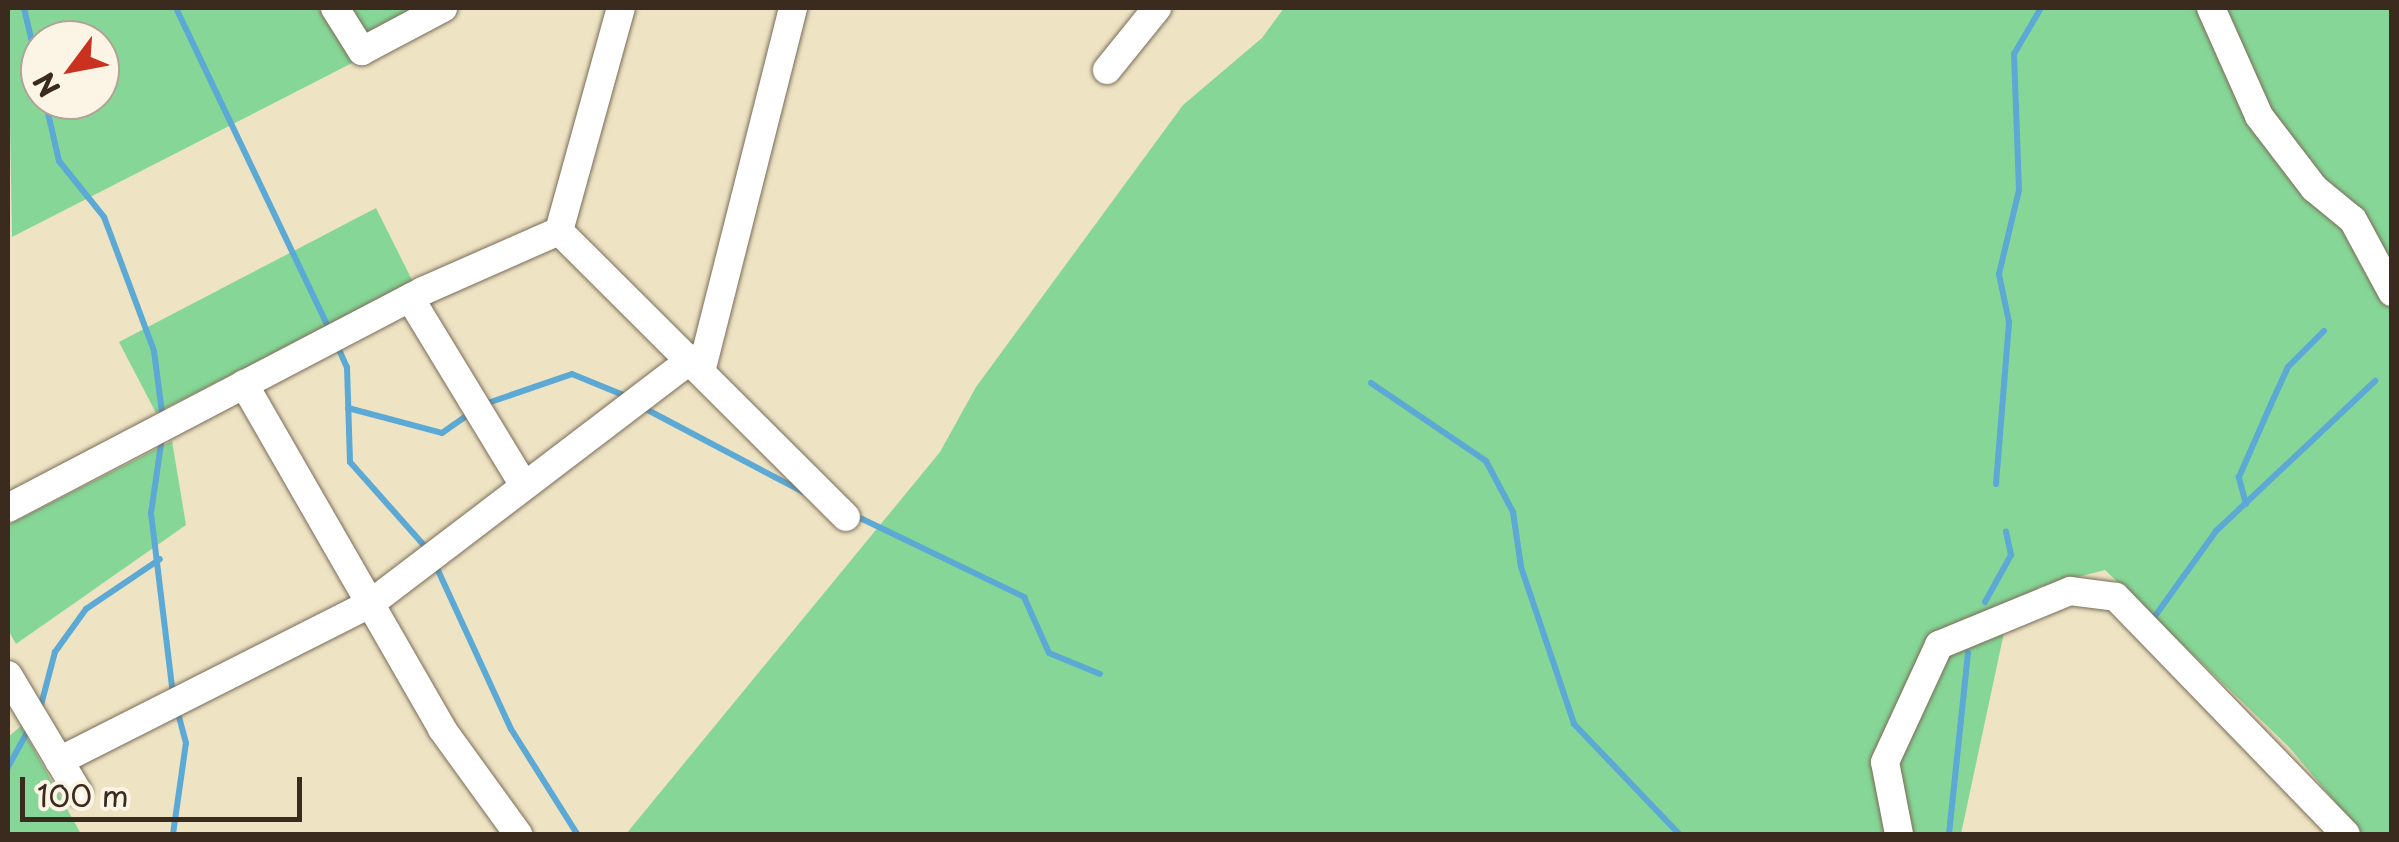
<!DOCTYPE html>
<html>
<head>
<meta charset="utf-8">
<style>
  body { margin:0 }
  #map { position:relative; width:2399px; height:842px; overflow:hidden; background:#eee4c4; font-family:"Playpen Sans",sans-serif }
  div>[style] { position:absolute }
  .green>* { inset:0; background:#86d797 }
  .stream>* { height:6px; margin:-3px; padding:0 3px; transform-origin:3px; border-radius:3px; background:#5ba9d4 }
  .roads { filter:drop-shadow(0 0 2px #7a6b58) drop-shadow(0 0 2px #7a6b58) }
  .minor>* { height:28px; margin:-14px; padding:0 14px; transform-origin:14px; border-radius:14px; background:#fff }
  span { translate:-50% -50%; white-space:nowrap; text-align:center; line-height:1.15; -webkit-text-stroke:8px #fcf5e5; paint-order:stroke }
  .frame { position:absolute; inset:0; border:10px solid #3b2a1e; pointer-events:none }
  .north { position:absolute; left:20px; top:20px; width:100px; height:100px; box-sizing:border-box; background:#fcf5e5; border:2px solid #afa495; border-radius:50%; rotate:238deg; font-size:28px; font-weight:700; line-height:40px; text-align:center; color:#3b2a1e }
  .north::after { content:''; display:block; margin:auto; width:35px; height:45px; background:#c8321e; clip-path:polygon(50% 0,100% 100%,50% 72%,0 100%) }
  .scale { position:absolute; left:20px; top:777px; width:282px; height:45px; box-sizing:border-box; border:5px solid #3b2a1e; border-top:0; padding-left:12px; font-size:30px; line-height:35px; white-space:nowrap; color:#3b2a1e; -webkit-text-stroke:8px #fcf5e5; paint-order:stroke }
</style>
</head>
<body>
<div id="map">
  <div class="green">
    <i style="clip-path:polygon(evenodd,8px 8px,318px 8px,354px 62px,12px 237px,8px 8px,40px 40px,100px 40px,100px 100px,40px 100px,40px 40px)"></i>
    <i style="clip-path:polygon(348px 8px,417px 8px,366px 35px)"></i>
    <i style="clip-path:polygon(1284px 8px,2391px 8px,2391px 834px,2362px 834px,2289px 747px,2105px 570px,2039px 587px,2005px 628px,1961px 834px,626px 834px,940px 452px,976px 387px,1183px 105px,1262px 38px)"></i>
    <i style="clip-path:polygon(376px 208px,413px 282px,156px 413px,119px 342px)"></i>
    <i style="clip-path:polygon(172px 441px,186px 525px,16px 644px,8px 630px,8px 525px)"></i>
    <i style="clip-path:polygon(21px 726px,81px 834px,8px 834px,8px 737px)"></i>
  </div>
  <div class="stream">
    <i style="left:24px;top:8px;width:71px;rotate:76.9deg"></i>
    <i style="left:176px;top:8px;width:356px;rotate:64.5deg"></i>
    <i style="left:45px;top:100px;width:63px;rotate:77.1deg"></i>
    <i style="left:59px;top:161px;width:72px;rotate:51.2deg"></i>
    <i style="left:104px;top:217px;width:143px;rotate:69.5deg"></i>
    <i style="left:154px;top:351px;width:70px;rotate:82.6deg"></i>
    <i style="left:337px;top:345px;width:24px;rotate:66deg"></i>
    <i style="left:347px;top:367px;width:95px;rotate:88.2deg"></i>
    <i style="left:350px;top:462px;width:118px;rotate:48.4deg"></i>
    <i style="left:1371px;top:383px;width:139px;rotate:34.1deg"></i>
    <i style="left:1486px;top:461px;width:58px;rotate:62.1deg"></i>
    <i style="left:1513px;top:512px;width:56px;rotate:81.7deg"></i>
    <i style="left:1521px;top:567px;width:166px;rotate:71.3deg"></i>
    <i style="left:1574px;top:724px;width:152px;rotate:46.3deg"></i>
    <i style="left:482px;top:405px;width:95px;rotate:-19deg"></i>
    <i style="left:572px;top:374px;width:61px;rotate:22.3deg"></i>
    <i style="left:642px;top:407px;width:182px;rotate:27.8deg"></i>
    <i style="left:348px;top:408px;width:97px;rotate:14.9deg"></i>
    <i style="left:442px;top:433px;width:37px;rotate:-35deg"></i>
    <i style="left:162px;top:437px;width:77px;rotate:98.2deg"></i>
    <i style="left:151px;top:513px;width:184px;rotate:83.1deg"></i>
    <i style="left:1996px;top:484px;width:163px;rotate:-85.4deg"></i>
    <i style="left:2009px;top:322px;width:49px;rotate:-101.8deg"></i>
    <i style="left:1999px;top:274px;width:86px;rotate:-76.6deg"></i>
    <i style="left:2019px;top:190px;width:136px;rotate:-92.1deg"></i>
    <i style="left:2014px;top:54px;width:53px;rotate:-59.6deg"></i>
    <i style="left:2246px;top:504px;width:28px;rotate:-105deg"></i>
    <i style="left:2239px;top:477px;width:80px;rotate:-66.3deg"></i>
    <i style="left:2271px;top:404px;width:41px;rotate:-65.3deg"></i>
    <i style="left:2288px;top:367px;width:51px;rotate:-45deg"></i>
    <i style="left:856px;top:516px;width:187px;rotate:25.7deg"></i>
    <i style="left:1024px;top:597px;width:61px;rotate:65.9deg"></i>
    <i style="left:1049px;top:653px;width:55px;rotate:22.4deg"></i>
    <i style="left:436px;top:566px;width:179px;rotate:65.3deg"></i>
    <i style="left:511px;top:729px;width:124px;rotate:57.8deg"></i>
    <i style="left:1985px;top:602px;width:54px;rotate:-61deg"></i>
    <i style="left:2011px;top:555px;width:24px;rotate:-102deg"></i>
    <i style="left:2150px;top:623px;width:113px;rotate:-54.3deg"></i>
    <i style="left:2216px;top:531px;width:219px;rotate:-43.3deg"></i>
    <i style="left:40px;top:709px;width:59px;rotate:-75.3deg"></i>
    <i style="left:55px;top:652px;width:53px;rotate:-54.2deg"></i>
    <i style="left:86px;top:609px;width:89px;rotate:-34deg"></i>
    <i style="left:8px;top:767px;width:43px;rotate:-61.1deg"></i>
    <i style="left:173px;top:834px;width:92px;rotate:-81.9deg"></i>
    <i style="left:186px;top:743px;width:35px;rotate:-105deg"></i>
    <i style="left:1949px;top:834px;width:182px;rotate:-84deg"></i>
  </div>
  <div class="roads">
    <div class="minor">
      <i style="left:335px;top:8px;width:51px;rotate:57.9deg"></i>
      <i style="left:362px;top:51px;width:92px;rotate:-28deg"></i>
      <i style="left:2211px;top:8px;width:118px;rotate:66deg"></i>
      <i style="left:2259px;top:116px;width:91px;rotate:52.6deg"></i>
      <i style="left:2314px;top:188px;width:50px;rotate:39.4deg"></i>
      <i style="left:2353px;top:220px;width:82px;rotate:61.6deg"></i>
      <i style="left:1107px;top:70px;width:80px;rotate:-51.1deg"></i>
      <i style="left:559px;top:231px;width:405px;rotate:44.9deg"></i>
      <i style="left:559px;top:231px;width:231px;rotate:-74.5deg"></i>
      <i style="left:410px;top:298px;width:218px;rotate:58.7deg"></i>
      <i style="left:702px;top:368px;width:371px;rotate:-75.8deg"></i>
      <i style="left:244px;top:384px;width:398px;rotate:60.1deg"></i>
      <i style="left:442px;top:729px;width:130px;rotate:54.1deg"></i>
      <i style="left:8px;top:508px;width:468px;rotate:-27.6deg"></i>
      <i style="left:423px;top:291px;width:149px;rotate:-23.8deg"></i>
      <i style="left:8px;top:675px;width:136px;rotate:59.1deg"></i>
      <i style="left:59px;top:761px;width:348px;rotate:-26.8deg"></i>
      <i style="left:370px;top:604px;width:405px;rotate:-37.3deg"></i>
      <i style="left:1899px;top:834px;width:73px;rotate:-101deg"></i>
      <i style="left:1885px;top:762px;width:129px;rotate:-65.2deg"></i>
      <i style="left:1939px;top:645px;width:142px;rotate:-22.4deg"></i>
      <i style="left:2070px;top:591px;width:46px;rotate:7.4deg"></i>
      <i style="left:2116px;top:597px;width:330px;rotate:45.9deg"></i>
    </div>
  </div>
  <div class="frame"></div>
  <div class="north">N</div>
  <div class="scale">100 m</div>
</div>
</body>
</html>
